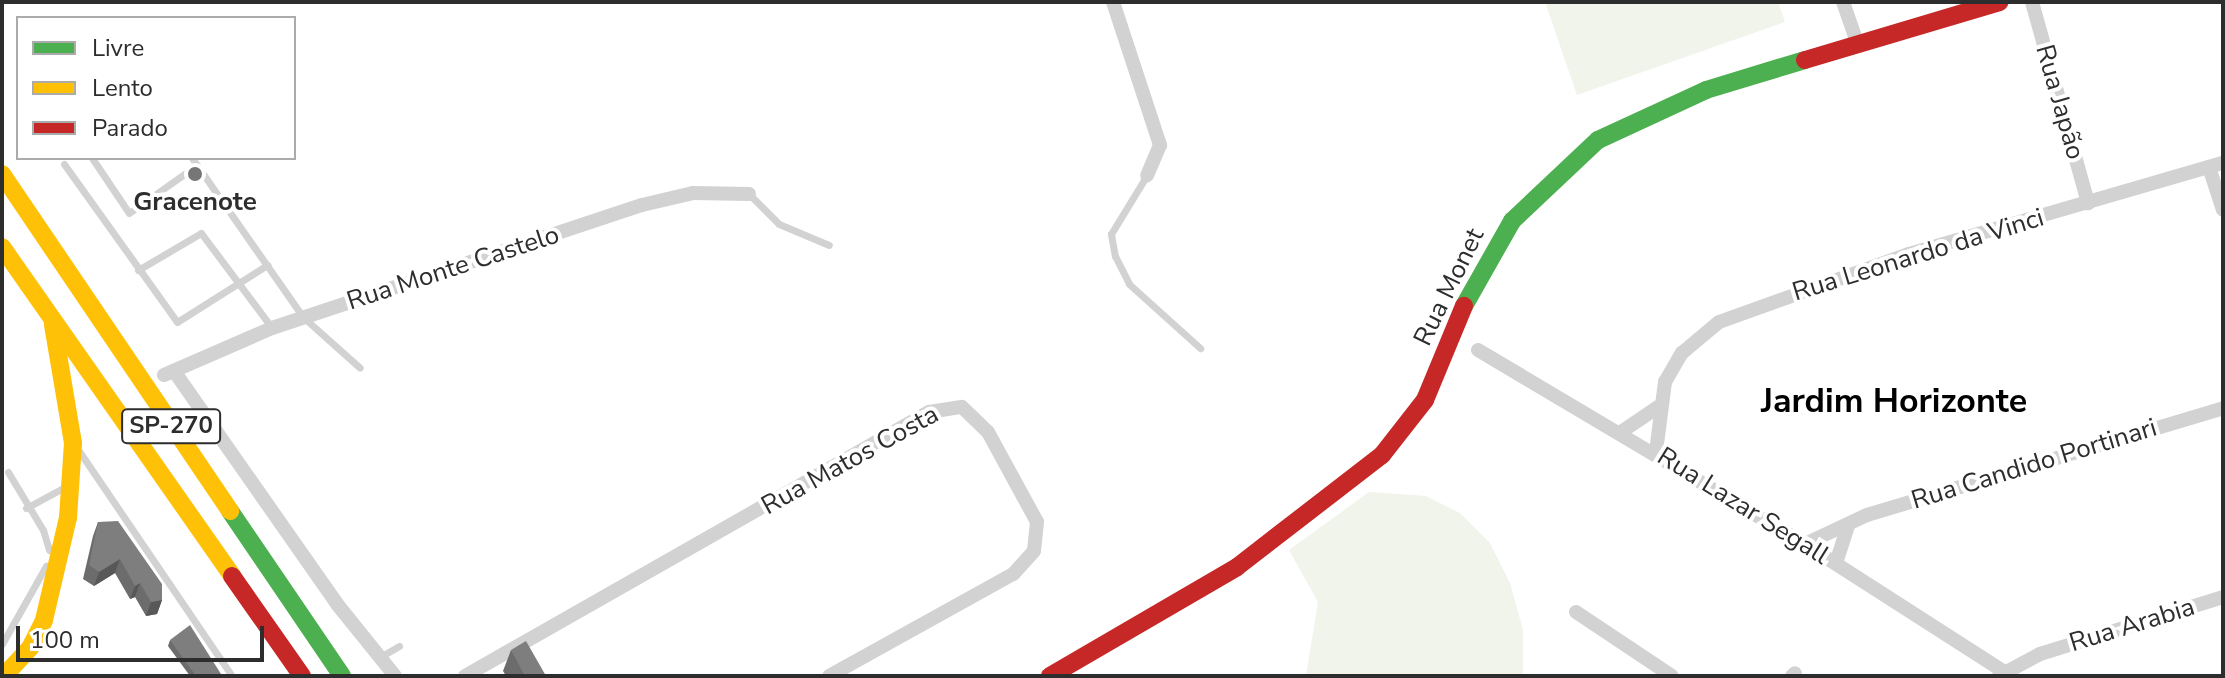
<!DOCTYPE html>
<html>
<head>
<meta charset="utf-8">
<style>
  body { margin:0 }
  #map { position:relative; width:2225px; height:678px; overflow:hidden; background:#fff; font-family:"Nunito Sans",sans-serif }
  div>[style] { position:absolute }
  .green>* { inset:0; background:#f0f4eb }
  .lane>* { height:7px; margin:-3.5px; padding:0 3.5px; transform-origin:3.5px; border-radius:3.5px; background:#d2d2d2 }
  .street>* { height:14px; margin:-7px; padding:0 7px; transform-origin:7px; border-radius:7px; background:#d2d2d2 }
  .fast>* { height:18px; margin:-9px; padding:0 9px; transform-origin:9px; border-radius:9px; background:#4caf50 }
  .slow>* { height:18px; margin:-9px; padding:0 9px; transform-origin:9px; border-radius:9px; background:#ffc107 }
  .jam>* { height:18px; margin:-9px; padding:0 9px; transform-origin:9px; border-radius:9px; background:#c62828 }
  .wall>* { inset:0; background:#6c6c6c }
  .shaded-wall>* { inset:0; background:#585858 }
  .building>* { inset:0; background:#7e7e7e }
  .dots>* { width:22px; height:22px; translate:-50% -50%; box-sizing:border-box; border:4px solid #fff; border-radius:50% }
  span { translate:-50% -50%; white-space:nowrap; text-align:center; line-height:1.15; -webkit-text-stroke:8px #fff; paint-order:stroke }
  .shield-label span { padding:2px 6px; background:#fff; border:2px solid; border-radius:6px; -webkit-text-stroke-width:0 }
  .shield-label { font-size:24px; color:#2d2d2d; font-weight:700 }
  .street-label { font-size:26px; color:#2d2d2d }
  .poi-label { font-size:26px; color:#2d2d2d; font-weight:700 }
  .district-label { font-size:34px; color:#000; font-weight:700 }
  .frame { position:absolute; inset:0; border:4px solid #2d2d2d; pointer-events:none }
  .legend { position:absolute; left:16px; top:16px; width:280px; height:144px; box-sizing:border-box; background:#fff; border:2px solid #ababab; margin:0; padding:10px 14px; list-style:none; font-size:24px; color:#2d2d2d }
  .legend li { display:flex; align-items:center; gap:16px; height:40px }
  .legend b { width:40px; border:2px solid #ababab }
  .scale { position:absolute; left:16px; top:626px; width:248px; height:36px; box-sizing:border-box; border:4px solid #2d2d2d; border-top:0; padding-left:10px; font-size:24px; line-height:28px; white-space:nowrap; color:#2d2d2d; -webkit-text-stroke:6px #fff; paint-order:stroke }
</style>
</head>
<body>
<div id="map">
  <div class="green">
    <i style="clip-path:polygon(1545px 2px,1778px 2px,1785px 22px,1577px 95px)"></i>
    <i style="clip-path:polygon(1369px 492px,1426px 496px,1460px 513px,1490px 543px,1510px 583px,1523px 630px,1523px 676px,1306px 676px,1318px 602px,1289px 550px)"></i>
  </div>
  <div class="lane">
    <i style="left:92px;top:158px;width:66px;rotate:56.1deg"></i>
    <i style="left:129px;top:213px;width:83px;rotate:-35.2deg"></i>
    <i style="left:192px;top:158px;width:194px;rotate:55.1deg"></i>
    <i style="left:303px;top:317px;width:76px;rotate:41.8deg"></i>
    <i style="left:64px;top:164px;width:194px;rotate:54.4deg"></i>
    <i style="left:177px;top:322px;width:107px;rotate:-32.3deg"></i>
    <i style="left:1147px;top:175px;width:69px;rotate:121.4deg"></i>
    <i style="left:1111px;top:234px;width:22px;rotate:80deg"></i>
    <i style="left:1115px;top:256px;width:31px;rotate:63deg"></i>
    <i style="left:1129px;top:284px;width:96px;rotate:42deg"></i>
    <i style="left:749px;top:194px;width:42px;rotate:45deg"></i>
    <i style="left:779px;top:224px;width:54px;rotate:22.8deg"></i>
    <i style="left:138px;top:270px;width:73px;rotate:-30.4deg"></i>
    <i style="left:201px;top:233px;width:119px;rotate:53.2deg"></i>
    <i style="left:79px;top:451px;width:272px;rotate:55.8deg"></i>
    <i style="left:8px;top:472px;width:68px;rotate:58.9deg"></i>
    <i style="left:43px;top:530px;width:21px;rotate:73deg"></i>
    <i style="left:26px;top:508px;width:42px;rotate:-28.4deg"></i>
    <i style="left:2px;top:644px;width:90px;rotate:-60.6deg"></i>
    <i style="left:380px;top:657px;width:22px;rotate:-30deg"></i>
  </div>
  <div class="street">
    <i style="left:1113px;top:2px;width:151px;rotate:71.8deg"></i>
    <i style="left:1160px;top:145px;width:33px;rotate:113deg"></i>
    <i style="left:1843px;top:2px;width:46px;rotate:70.8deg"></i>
    <i style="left:2032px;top:2px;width:209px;rotate:74.4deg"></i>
    <i style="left:2209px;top:167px;width:45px;rotate:72deg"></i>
    <i style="left:1478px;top:350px;width:380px;rotate:30.7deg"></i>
    <i style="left:1805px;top:544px;width:235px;rotate:32.7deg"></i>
    <i style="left:174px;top:371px;width:284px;rotate:55deg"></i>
    <i style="left:337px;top:604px;width:92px;rotate:51.1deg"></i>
    <i style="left:164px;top:375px;width:118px;rotate:-23.5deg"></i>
    <i style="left:272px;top:328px;width:390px;rotate:-18.4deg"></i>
    <i style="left:642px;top:205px;width:52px;rotate:-13.2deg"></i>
    <i style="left:693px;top:193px;width:56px;rotate:1deg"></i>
    <i style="left:1621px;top:432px;width:45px;rotate:-34deg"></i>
    <i style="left:1656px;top:452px;width:71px;rotate:-82.7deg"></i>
    <i style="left:1665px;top:382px;width:34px;rotate:-60deg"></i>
    <i style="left:1682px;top:353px;width:48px;rotate:-40deg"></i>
    <i style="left:1719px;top:322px;width:202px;rotate:-19.7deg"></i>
    <i style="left:1909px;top:254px;width:327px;rotate:-16.2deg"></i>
    <i style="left:1805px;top:544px;width:68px;rotate:-25.1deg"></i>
    <i style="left:1867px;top:515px;width:372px;rotate:-16.7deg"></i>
    <i style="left:1836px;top:563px;width:39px;rotate:-72deg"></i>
    <i style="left:1576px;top:612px;width:115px;rotate:33.7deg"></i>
    <i style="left:465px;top:676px;width:534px;rotate:-29.64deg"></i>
    <i style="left:929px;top:412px;width:33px;rotate:-9deg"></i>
    <i style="left:962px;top:407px;width:36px;rotate:44deg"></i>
    <i style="left:988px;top:432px;width:102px;rotate:61.4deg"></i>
    <i style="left:1037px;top:522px;width:29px;rotate:96deg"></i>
    <i style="left:1034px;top:551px;width:31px;rotate:132deg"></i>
    <i style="left:1013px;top:574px;width:210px;rotate:151deg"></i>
    <i style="left:1792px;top:676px;width:4px;rotate:-45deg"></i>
    <i style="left:1999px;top:676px;width:47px;rotate:-28.2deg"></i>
    <i style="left:2040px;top:654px;width:192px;rotate:-17.3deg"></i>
  </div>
  <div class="fast">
    <i style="left:1464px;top:306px;width:98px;rotate:-60.5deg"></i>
    <i style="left:1512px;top:221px;width:118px;rotate:-43.3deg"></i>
    <i style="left:1598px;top:140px;width:119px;rotate:-24.8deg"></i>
    <i style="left:1706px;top:90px;width:103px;rotate:-16.9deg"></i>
    <i style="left:230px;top:511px;width:199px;rotate:55.8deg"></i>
  </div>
  <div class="slow">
    <i style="left:2px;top:174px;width:407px;rotate:55.9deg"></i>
    <i style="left:2px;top:247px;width:401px;rotate:55deg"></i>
    <i style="left:4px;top:676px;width:38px;rotate:-47deg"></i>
    <i style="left:30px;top:648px;width:31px;rotate:-63deg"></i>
    <i style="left:44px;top:620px;width:105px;rotate:-76.8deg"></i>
    <i style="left:68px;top:518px;width:75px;rotate:-86.2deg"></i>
    <i style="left:73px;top:443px;width:120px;rotate:-99.6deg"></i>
  </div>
  <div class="jam">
    <i style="left:1805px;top:60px;width:203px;rotate:-16.6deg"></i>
    <i style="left:232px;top:576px;width:122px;rotate:55deg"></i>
    <i style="left:1050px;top:676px;width:216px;rotate:-30.2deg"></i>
    <i style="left:1237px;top:567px;width:183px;rotate:-37.7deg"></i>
    <i style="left:1382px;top:455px;width:70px;rotate:-52deg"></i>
    <i style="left:1425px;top:400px;width:102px;rotate:-67.5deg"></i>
  </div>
  <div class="wall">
    <i style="clip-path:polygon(98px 522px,162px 600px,157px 614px,146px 616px,135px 597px,130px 599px,115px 573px,94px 586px,83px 579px,93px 536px)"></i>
    <i style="clip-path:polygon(170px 640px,220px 676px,190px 676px,168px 646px)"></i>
    <i style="clip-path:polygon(511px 650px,546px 676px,506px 676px,503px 671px)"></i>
  </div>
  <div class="shaded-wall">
    <i style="clip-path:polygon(120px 559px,115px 573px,94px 586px,99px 572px)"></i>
    <i style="clip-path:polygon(140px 583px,135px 597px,130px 599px,135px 586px)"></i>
    <i style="clip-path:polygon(162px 600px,157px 614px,146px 616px,151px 602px)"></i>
  </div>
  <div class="building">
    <i style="clip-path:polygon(118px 521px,162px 584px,162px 600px,151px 602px,140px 583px,135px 586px,120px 559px,99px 572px,89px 565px,98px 522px)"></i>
    <i style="clip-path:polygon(190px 625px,221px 674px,218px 676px,196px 676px,170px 640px)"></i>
    <i style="clip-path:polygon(526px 641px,546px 676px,525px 676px,511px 650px)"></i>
  </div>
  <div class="dots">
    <i style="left:195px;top:174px;background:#767676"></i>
  </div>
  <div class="shield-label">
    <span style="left:171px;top:426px">SP-270</span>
  </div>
  <div class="street-label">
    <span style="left:2060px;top:102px;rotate:74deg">Rua Japão</span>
    <span style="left:1918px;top:255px;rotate:-17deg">Rua Leonardo da Vinci</span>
    <span style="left:453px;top:268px;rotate:-18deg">Rua Monte Castelo</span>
    <span style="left:1449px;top:287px;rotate:-64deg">Rua Monet</span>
    <span style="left:850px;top:460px;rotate:-29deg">Rua Matos Costa</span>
    <span style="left:2034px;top:464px;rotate:-17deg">Rua Candido Portinari</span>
    <span style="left:1743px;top:506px;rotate:32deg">Rua Lazar Segall</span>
    <span style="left:2132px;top:625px;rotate:-17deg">Rua Arabia</span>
  </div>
  <div class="poi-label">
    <span style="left:195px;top:202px">Gracenote</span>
  </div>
  <div class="district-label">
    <span style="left:1894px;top:402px">Jardim Horizonte</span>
  </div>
  <div class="frame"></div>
  <ul class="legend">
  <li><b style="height:10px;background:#4caf50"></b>Livre</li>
  <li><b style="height:10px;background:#ffc107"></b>Lento</li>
  <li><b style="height:10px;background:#c62828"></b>Parado</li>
  </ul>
  <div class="scale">100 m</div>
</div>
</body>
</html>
